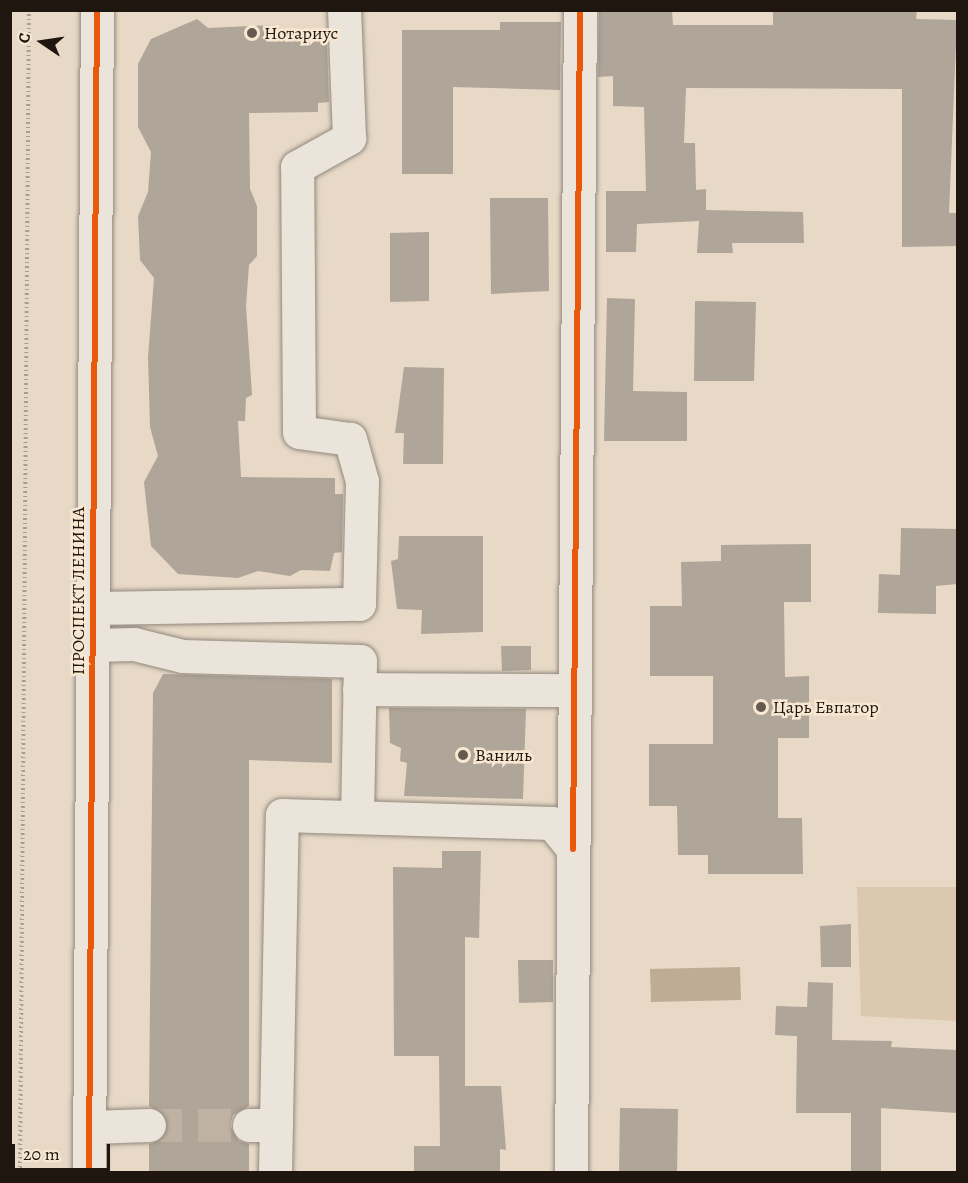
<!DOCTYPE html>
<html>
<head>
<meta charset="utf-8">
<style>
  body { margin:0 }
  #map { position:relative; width:968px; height:1183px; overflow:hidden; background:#e7d9c6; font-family:Alegreya,serif }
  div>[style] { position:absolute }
  .green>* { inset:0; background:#dbc8ae }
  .water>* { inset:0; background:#beac94 }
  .building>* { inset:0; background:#afa599 }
  .minor-tunnel>* { height:33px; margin-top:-16.5px; transform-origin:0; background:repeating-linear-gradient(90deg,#bfb2a2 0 33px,transparent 0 49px) }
  .path>* { height:4px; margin-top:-2px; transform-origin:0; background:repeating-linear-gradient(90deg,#a49e96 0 1.5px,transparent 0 4.5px) }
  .roads { filter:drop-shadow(0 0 2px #92897e) drop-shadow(0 0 2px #92897e) }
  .minor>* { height:33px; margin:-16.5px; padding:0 16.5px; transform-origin:16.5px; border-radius:16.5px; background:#eae4da }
  .cycleway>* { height:6px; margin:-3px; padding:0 3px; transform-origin:3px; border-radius:3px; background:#e8590c }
  .dots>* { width:16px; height:16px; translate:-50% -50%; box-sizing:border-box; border:3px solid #f8e8d1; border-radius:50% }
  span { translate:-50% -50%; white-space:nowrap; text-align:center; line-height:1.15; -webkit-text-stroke:5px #f8e8d1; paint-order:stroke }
  .poi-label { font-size:18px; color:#201610 }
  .left { translate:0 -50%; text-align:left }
  .street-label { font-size:18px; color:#201610 }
  .frame { position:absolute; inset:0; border:12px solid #201610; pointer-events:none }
  .north { position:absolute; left:12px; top:12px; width:60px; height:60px; -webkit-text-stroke:4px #f8e8d1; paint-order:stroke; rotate:283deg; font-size:16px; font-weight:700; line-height:24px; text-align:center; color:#201610 }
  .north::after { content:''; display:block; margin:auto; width:21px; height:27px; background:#201610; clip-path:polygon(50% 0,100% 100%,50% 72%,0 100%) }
  .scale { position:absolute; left:12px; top:1144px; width:98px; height:27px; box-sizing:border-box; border:3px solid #201610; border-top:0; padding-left:8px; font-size:18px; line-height:21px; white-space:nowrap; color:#201610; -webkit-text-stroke:4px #f8e8d1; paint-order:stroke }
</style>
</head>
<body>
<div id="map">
  <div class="green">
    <i style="clip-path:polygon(857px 887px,957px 887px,957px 1021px,861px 1016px)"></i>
  </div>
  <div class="water">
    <i style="clip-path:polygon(740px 967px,741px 1000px,651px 1002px,650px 969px)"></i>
  </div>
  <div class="building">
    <i style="clip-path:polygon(599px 10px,672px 10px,673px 25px,773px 25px,773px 10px,917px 10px,916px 19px,957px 20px,949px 213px,957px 213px,957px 246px,902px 247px,902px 89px,686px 88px,684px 143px,695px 143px,696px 190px,706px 189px,706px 210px,803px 212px,804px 243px,732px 243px,733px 253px,697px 253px,699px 221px,637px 224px,636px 252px,606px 252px,606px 191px,646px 191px,644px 107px,613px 106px,613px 76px,598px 77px)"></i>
    <i style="clip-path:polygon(197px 19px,208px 28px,273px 25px,286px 36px,313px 34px,327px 44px,329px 102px,318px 103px,318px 112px,249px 113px,250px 189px,257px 206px,257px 256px,249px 265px,246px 306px,252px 395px,246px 398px,245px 421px,238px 421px,241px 477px,335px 478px,335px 494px,343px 494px,342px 552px,334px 553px,330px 571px,301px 570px,290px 576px,258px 571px,238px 578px,178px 574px,151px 546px,144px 482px,158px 456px,150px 427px,148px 357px,154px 278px,140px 260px,138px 216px,148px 192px,151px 152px,138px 127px,138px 64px,151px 39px)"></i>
    <i style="clip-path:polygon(500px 22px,561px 22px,560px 90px,453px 87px,453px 174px,402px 174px,402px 30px,500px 30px)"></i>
    <i style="clip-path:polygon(490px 198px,548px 198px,549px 291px,491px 294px)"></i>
    <i style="clip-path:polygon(429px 232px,429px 301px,390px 302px,390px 233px)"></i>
    <i style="clip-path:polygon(607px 298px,635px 299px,633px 391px,687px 392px,687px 441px,604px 441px)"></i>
    <i style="clip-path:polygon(695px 301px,756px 302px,754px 381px,694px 381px)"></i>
    <i style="clip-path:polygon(404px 367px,444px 368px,443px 464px,403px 464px,404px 433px,395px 433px)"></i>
    <i style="clip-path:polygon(901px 528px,957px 529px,957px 584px,936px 586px,936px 614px,878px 613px,879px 574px,900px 575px)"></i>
    <i style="clip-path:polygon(399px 536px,483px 536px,483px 632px,421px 634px,422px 610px,397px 609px,391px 561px,398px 559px)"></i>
    <i style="clip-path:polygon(811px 544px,811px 602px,784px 602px,785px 677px,809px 676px,809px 738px,778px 738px,778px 818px,802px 818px,803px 874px,708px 874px,708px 855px,678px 855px,677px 806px,649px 806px,649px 744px,713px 744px,713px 676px,650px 676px,650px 606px,682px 606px,681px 562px,721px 561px,721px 545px)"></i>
    <i style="clip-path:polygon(501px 646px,531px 646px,531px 670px,502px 671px)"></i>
    <i style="clip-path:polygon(163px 674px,332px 679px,332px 763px,249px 760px,249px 1106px,233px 1115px,230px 1126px,239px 1141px,249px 1144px,249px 1173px,149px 1173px,149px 1144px,159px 1141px,168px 1125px,165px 1115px,149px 1106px,153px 693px)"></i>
    <i style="clip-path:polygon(389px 708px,526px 709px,523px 799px,404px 796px,407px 763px,400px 761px,401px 748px,390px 743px)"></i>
    <i style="clip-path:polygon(442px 851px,481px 851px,479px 938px,465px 937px,465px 1086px,501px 1086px,506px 1150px,500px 1149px,500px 1173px,414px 1173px,414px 1146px,440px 1146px,439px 1056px,394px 1056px,393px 867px,442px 868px)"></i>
    <i style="clip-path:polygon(851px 924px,851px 967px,821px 967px,820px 926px)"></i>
    <i style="clip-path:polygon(518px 960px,553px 960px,553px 1002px,519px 1003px)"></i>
    <i style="clip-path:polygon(808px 982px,833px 983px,832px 1040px,892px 1041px,891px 1047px,957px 1050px,957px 1113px,881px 1108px,881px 1173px,851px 1173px,851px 1113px,796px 1113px,797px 1036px,775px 1035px,776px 1006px,807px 1007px)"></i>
    <i style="clip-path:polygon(620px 1108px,678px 1109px,677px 1173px,619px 1173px)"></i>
  </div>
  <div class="minor-tunnel">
    <i style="left:149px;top:1125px;width:100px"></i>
  </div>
  <div class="path">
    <i style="left:20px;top:1172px;width:1162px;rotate:-89.56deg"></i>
  </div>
  <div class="roads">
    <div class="minor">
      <i style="left:93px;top:608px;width:266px;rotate:-0.9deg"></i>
      <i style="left:359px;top:604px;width:123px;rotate:-88.6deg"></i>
      <i style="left:362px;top:481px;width:44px;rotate:-105.9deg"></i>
      <i style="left:350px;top:439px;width:51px;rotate:-172.2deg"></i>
      <i style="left:299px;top:432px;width:265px;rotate:-90.4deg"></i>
      <i style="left:297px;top:167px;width:60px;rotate:-29.1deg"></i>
      <i style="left:349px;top:138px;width:128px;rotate:-92.2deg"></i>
      <i style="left:93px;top:645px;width:41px;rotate:-1.4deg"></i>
      <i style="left:134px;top:644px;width:49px;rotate:14deg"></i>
      <i style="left:182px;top:656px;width:178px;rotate:1.6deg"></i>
      <i style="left:360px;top:661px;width:156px;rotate:91.1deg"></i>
      <i style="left:359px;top:689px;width:212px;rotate:0.3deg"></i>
      <i style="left:249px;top:1125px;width:27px"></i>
      <i style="left:90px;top:1127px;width:59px;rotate:-1.9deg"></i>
      <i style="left:89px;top:1172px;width:1162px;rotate:-89.61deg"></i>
      <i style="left:275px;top:1172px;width:357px;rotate:-88.9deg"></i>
      <i style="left:282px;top:815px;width:270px;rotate:1.7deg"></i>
      <i style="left:552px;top:823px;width:33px;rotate:51deg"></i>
      <i style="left:571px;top:1172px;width:1162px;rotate:-89.56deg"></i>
    </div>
  </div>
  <div class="cycleway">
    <i style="left:573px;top:849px;width:839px;rotate:-89.52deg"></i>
    <i style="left:89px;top:1172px;width:1162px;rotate:-89.61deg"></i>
  </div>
  <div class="dots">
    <i style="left:252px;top:33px;background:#665a50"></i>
    <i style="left:761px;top:707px;background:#665a50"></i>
    <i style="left:463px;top:755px;background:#665a50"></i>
  </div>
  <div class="poi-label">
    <span class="left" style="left:264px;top:33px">Нотариус</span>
    <span class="left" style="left:773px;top:707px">Царь Евпатор</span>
    <span class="left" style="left:475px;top:755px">Ваниль</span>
  </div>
  <div class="street-label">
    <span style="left:78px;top:591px;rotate:-90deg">ПРОСПЕКТ ЛЕНИНА</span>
  </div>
  <div class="frame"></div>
  <div class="north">С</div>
  <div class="scale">20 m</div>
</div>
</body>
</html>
